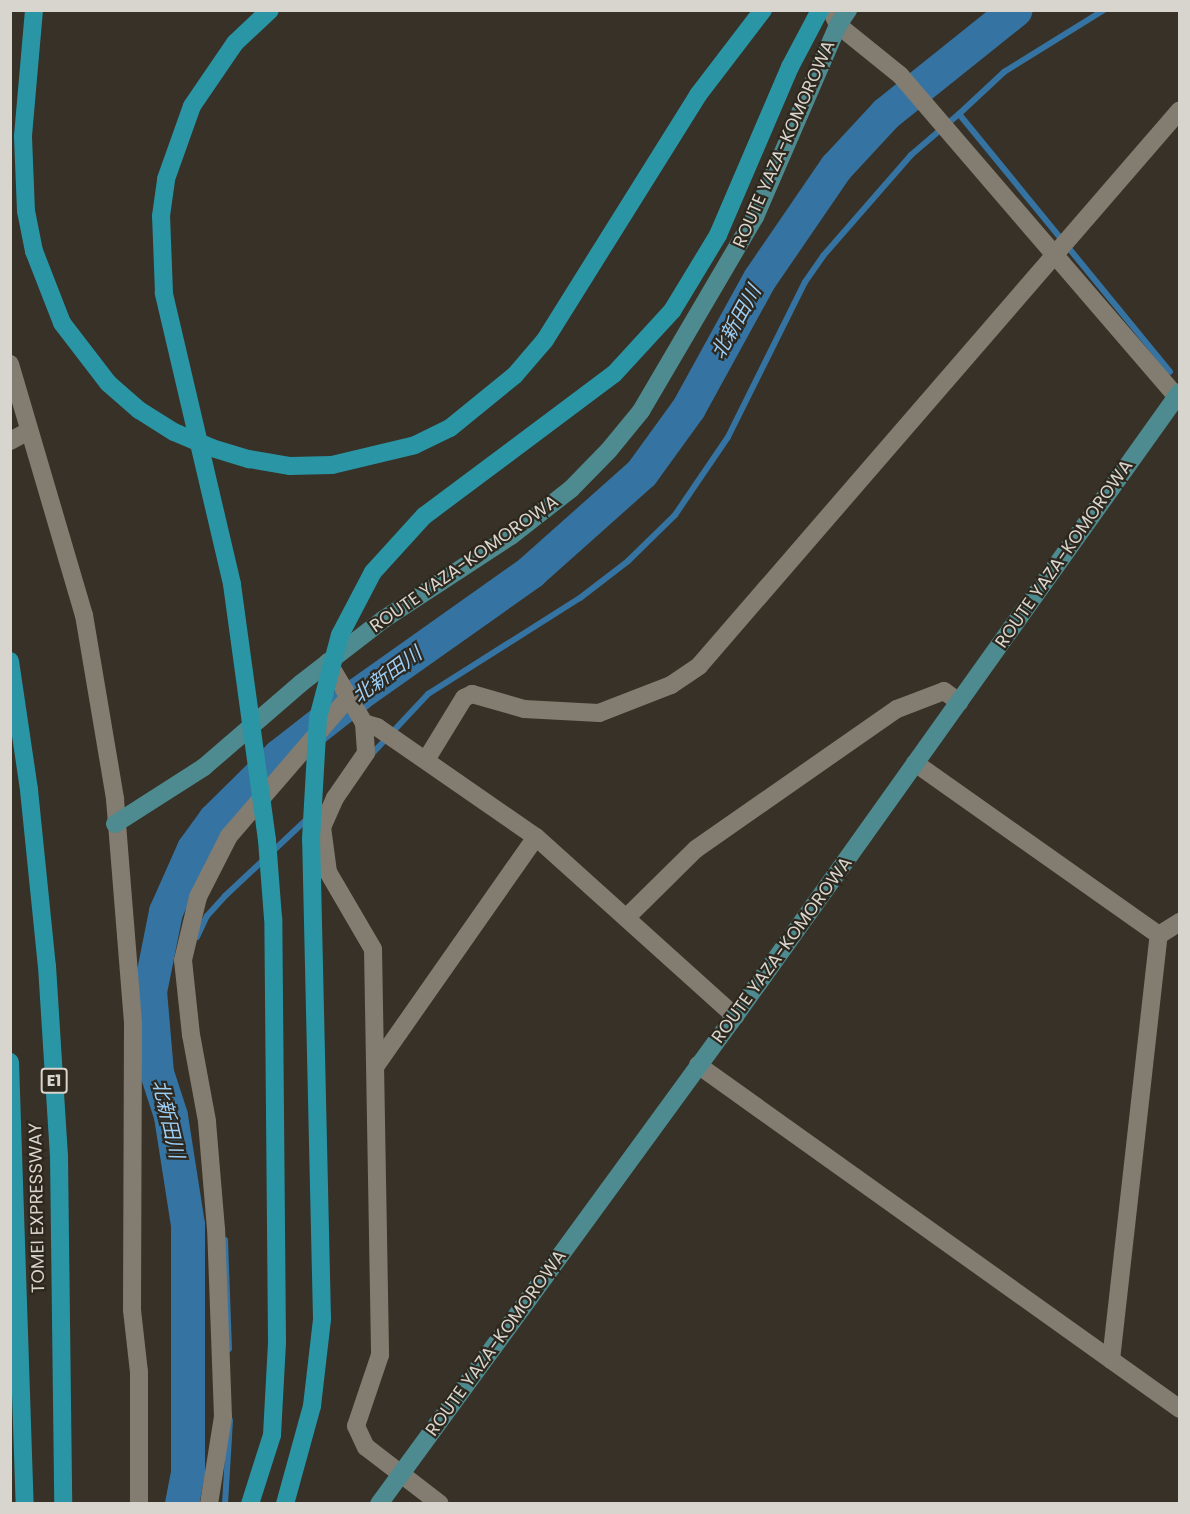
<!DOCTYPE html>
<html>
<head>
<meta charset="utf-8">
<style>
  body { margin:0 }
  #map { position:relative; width:1190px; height:1514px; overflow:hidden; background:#373127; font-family:Poppins,"Noto Sans JP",sans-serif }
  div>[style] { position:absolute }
  .stream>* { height:6px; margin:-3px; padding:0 3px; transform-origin:3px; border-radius:3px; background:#3574a2 }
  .river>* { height:34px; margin:-17px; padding:0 17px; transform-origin:17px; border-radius:17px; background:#3574a2 }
  .minor>* { height:18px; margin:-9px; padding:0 9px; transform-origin:9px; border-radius:9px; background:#837c70 }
  .major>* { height:18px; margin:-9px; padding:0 9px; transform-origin:9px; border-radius:9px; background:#4d8b90 }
  .highway>* { height:18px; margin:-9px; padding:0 9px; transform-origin:9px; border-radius:9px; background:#2995a5 }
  span { translate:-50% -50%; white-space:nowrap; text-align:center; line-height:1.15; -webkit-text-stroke:4.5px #2d271d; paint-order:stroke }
  .shield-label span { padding:2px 4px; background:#2d271d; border:2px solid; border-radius:4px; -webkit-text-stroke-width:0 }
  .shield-label { font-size:16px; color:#d8d5ce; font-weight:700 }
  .street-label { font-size:18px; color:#d8d5ce }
  .water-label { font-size:20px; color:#9ccdf5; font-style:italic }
  .frame { position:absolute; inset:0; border:12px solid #d8d5ce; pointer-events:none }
</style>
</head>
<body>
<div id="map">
  <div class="stream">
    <i style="left:959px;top:114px;width:62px;rotate:-43deg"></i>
    <i style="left:1004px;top:72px;width:118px;rotate:-31.8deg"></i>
    <i style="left:370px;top:756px;width:85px;rotate:-46.9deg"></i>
    <i style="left:428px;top:694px;width:180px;rotate:-32.3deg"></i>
    <i style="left:580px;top:598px;width:61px;rotate:-37.6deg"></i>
    <i style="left:628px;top:561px;width:66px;rotate:-44.4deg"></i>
    <i style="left:675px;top:515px;width:94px;rotate:-55.8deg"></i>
    <i style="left:728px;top:437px;width:173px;rotate:-63.6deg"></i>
    <i style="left:805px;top:282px;width:32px;rotate:-55deg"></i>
    <i style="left:823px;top:256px;width:134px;rotate:-48.9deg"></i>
    <i style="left:911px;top:155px;width:63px;rotate:-40.5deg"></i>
    <i style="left:959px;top:114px;width:333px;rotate:50.7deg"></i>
    <i style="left:197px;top:937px;width:23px;rotate:-65deg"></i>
    <i style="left:207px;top:916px;width:27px;rotate:-48deg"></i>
    <i style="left:225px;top:896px;width:114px;rotate:-43.2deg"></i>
    <i style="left:225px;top:1240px;width:109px;rotate:87.9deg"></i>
    <i style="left:225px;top:1504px;width:84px;rotate:-86.6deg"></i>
  </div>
  <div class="river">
    <i style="left:182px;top:1504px;width:33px;rotate:-79deg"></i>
    <i style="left:188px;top:1472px;width:247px;rotate:-90deg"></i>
    <i style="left:188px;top:1225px;width:110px;rotate:-98.9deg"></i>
    <i style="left:171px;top:1116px;width:45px;rotate:-108deg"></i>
    <i style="left:157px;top:1073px;width:81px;rotate:-94.9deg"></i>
    <i style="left:150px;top:992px;width:82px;rotate:-78.7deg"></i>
    <i style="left:166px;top:912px;width:69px;rotate:-66deg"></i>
    <i style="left:194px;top:849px;width:36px;rotate:-54deg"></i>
    <i style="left:215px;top:820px;width:91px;rotate:-44.6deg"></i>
    <i style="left:280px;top:756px;width:100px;rotate:-38.1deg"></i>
    <i style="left:359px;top:694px;width:211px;rotate:-35.3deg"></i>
    <i style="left:531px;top:572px;width:149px;rotate:-41.7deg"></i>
    <i style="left:642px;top:473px;width:80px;rotate:-54.1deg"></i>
    <i style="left:689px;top:408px;width:147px;rotate:-61.2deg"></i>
    <i style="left:760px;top:279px;width:135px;rotate:-55.6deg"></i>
    <i style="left:836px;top:168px;width:74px;rotate:-47.2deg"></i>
    <i style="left:886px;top:114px;width:166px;rotate:-38.7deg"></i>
  </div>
  <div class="minor">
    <i style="left:831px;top:10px;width:17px;rotate:65deg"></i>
    <i style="left:838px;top:25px;width:80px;rotate:38.9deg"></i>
    <i style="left:900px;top:75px;width:430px;rotate:49.3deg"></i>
    <i style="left:10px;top:364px;width:262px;rotate:73.6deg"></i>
    <i style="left:84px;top:615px;width:187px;rotate:80.4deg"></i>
    <i style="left:115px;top:799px;width:225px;rotate:85.4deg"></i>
    <i style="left:133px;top:1023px;width:287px;rotate:90.2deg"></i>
    <i style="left:132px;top:1310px;width:62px;rotate:83.6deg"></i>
    <i style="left:139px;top:1372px;width:132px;rotate:90deg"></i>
    <i style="left:10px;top:441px;width:21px;rotate:-28deg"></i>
    <i style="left:328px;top:662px;width:71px;rotate:59.5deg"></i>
    <i style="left:364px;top:723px;width:30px;rotate:86deg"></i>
    <i style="left:366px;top:753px;width:55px;rotate:124.6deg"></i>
    <i style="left:335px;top:798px;width:32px;rotate:114deg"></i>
    <i style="left:322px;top:827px;width:45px;rotate:82.4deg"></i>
    <i style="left:328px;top:872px;width:89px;rotate:59.7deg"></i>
    <i style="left:373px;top:949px;width:406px;rotate:89deg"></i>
    <i style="left:380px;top:1355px;width:75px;rotate:108.7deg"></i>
    <i style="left:356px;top:1426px;width:23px;rotate:65deg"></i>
    <i style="left:366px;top:1447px;width:93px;rotate:37.6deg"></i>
    <i style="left:364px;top:723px;width:14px;rotate:17deg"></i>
    <i style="left:377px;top:727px;width:193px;rotate:34.7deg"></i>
    <i style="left:536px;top:837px;width:268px;rotate:42deg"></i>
    <i style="left:426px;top:760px;width:73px;rotate:-58.5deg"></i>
    <i style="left:464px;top:698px;width:9px;rotate:-27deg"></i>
    <i style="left:472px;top:694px;width:54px;rotate:16.1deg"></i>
    <i style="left:524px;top:709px;width:75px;rotate:3.1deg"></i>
    <i style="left:599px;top:713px;width:77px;rotate:-21.3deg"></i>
    <i style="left:671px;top:685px;width:34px;rotate:-34deg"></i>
    <i style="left:699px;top:666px;width:735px;rotate:-49.14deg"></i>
    <i style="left:915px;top:763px;width:299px;rotate:35.2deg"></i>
    <i style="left:626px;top:918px;width:98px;rotate:-44.6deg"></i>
    <i style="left:696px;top:849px;width:245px;rotate:-34.9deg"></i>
    <i style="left:897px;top:709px;width:50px;rotate:-21deg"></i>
    <i style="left:944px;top:691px;width:19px;rotate:36deg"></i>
    <i style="left:377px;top:1064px;width:277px;rotate:-55deg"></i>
    <i style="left:698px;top:1065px;width:592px;rotate:35.52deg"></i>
    <i style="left:1111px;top:1360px;width:428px;rotate:-83.6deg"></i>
    <i style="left:1159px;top:935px;width:25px;rotate:-32deg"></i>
    <i style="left:209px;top:1504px;width:88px;rotate:-80.9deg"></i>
    <i style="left:223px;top:1417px;width:188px;rotate:-92.1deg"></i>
    <i style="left:216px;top:1229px;width:108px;rotate:-94.8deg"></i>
    <i style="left:207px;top:1121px;width:87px;rotate:-100.5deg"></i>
    <i style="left:191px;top:1035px;width:75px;rotate:-96.1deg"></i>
    <i style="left:183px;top:960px;width:65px;rotate:-76.6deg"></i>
    <i style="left:198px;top:897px;width:68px;rotate:-63.1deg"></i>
    <i style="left:229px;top:836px;width:184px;rotate:-49.2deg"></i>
  </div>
  <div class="major">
    <i style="left:115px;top:824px;width:106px;rotate:-32.6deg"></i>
    <i style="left:204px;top:767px;width:127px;rotate:-40.8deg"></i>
    <i style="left:300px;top:684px;width:106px;rotate:-37.7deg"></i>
    <i style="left:384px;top:619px;width:152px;rotate:-33.2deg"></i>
    <i style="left:511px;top:536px;width:76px;rotate:-38.1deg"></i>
    <i style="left:571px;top:489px;width:54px;rotate:-45.7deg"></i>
    <i style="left:609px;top:450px;width:50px;rotate:-50.6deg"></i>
    <i style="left:641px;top:411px;width:225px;rotate:-59.6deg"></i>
    <i style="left:755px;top:217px;width:209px;rotate:-66.6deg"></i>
    <i style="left:838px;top:25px;width:18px;rotate:-56deg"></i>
    <i style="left:379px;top:1504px;width:604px;rotate:-53.89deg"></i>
    <i style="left:735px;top:1016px;width:766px;rotate:-54.51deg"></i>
  </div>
  <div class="highway">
    <i style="left:34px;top:10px;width:127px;rotate:95deg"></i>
    <i style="left:23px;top:137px;width:74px;rotate:87.7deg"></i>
    <i style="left:26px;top:211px;width:41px;rotate:78.7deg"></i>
    <i style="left:34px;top:251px;width:77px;rotate:68.7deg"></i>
    <i style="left:62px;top:323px;width:76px;rotate:52.5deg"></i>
    <i style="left:108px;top:383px;width:41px;rotate:41.1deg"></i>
    <i style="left:139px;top:410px;width:41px;rotate:32.2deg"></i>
    <i style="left:174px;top:432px;width:41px;rotate:22.8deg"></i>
    <i style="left:212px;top:448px;width:39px;rotate:17deg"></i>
    <i style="left:249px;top:459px;width:42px;rotate:9.7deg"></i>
    <i style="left:290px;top:466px;width:42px;rotate:-1.4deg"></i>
    <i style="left:332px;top:465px;width:85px;rotate:-13.5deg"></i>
    <i style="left:415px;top:445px;width:39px;rotate:-26deg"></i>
    <i style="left:450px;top:428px;width:84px;rotate:-39.2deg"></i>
    <i style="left:515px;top:375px;width:46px;rotate:-49.4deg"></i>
    <i style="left:545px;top:340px;width:289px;rotate:-58deg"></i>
    <i style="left:698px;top:95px;width:107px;rotate:-52.6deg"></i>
    <i style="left:10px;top:661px;width:130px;rotate:81.6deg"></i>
    <i style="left:29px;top:790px;width:177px;rotate:84.2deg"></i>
    <i style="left:47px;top:966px;width:190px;rotate:86.4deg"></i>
    <i style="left:59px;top:1156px;width:348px;rotate:89.3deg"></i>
    <i style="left:10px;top:1062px;width:442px;rotate:88.1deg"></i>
    <i style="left:250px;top:1504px;width:72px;rotate:-72.3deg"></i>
    <i style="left:272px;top:1435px;width:93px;rotate:-86.9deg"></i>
    <i style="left:277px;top:1342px;width:424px;rotate:-90.5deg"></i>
    <i style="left:273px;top:918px;width:78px;rotate:-94.4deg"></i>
    <i style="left:267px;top:840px;width:258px;rotate:-97.8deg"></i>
    <i style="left:232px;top:584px;width:299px;rotate:-103.2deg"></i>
    <i style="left:164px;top:293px;width:77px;rotate:-92.2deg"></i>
    <i style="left:161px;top:216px;width:37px;rotate:-82deg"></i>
    <i style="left:166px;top:179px;width:77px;rotate:-70.4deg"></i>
    <i style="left:192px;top:106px;width:76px;rotate:-55.7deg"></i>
    <i style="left:235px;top:43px;width:48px;rotate:-43.3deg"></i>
    <i style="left:285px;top:1504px;width:102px;rotate:-74.6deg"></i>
    <i style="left:312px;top:1406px;width:88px;rotate:-83.4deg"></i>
    <i style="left:322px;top:1319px;width:480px;rotate:-91.3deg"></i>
    <i style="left:311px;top:839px;width:121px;rotate:-86.7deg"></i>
    <i style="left:318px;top:718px;width:86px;rotate:-75.2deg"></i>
    <i style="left:340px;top:635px;width:71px;rotate:-62.4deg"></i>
    <i style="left:373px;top:572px;width:76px;rotate:-47.7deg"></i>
    <i style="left:424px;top:516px;width:237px;rotate:-36.8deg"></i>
    <i style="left:614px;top:374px;width:86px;rotate:-47.4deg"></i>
    <i style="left:672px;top:311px;width:89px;rotate:-58.8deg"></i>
    <i style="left:718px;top:235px;width:183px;rotate:-66.8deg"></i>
    <i style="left:790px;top:67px;width:64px;rotate:-62.2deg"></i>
  </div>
  <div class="shield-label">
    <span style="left:54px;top:1081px">E1</span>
  </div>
  <div class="street-label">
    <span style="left:784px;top:144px;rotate:-66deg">ROUTE YAZA-KOMOROWA</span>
    <span style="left:1064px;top:554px;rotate:-55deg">ROUTE YAZA-KOMOROWA</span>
    <span style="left:464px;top:564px;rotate:-35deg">ROUTE YAZA-KOMOROWA</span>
    <span style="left:782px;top:950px;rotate:-54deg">ROUTE YAZA-KOMOROWA</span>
    <span style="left:37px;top:1208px;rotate:-91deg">TOMEI EXPRESSWAY</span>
    <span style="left:496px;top:1343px;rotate:-54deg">ROUTE YAZA-KOMOROWA</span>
  </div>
  <div class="water-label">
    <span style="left:736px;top:322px;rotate:-61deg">北新田川</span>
    <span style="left:387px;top:675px;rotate:-36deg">北新田川</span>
    <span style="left:168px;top:1119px;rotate:77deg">北新田川</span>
  </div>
  <div class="frame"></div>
</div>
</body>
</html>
